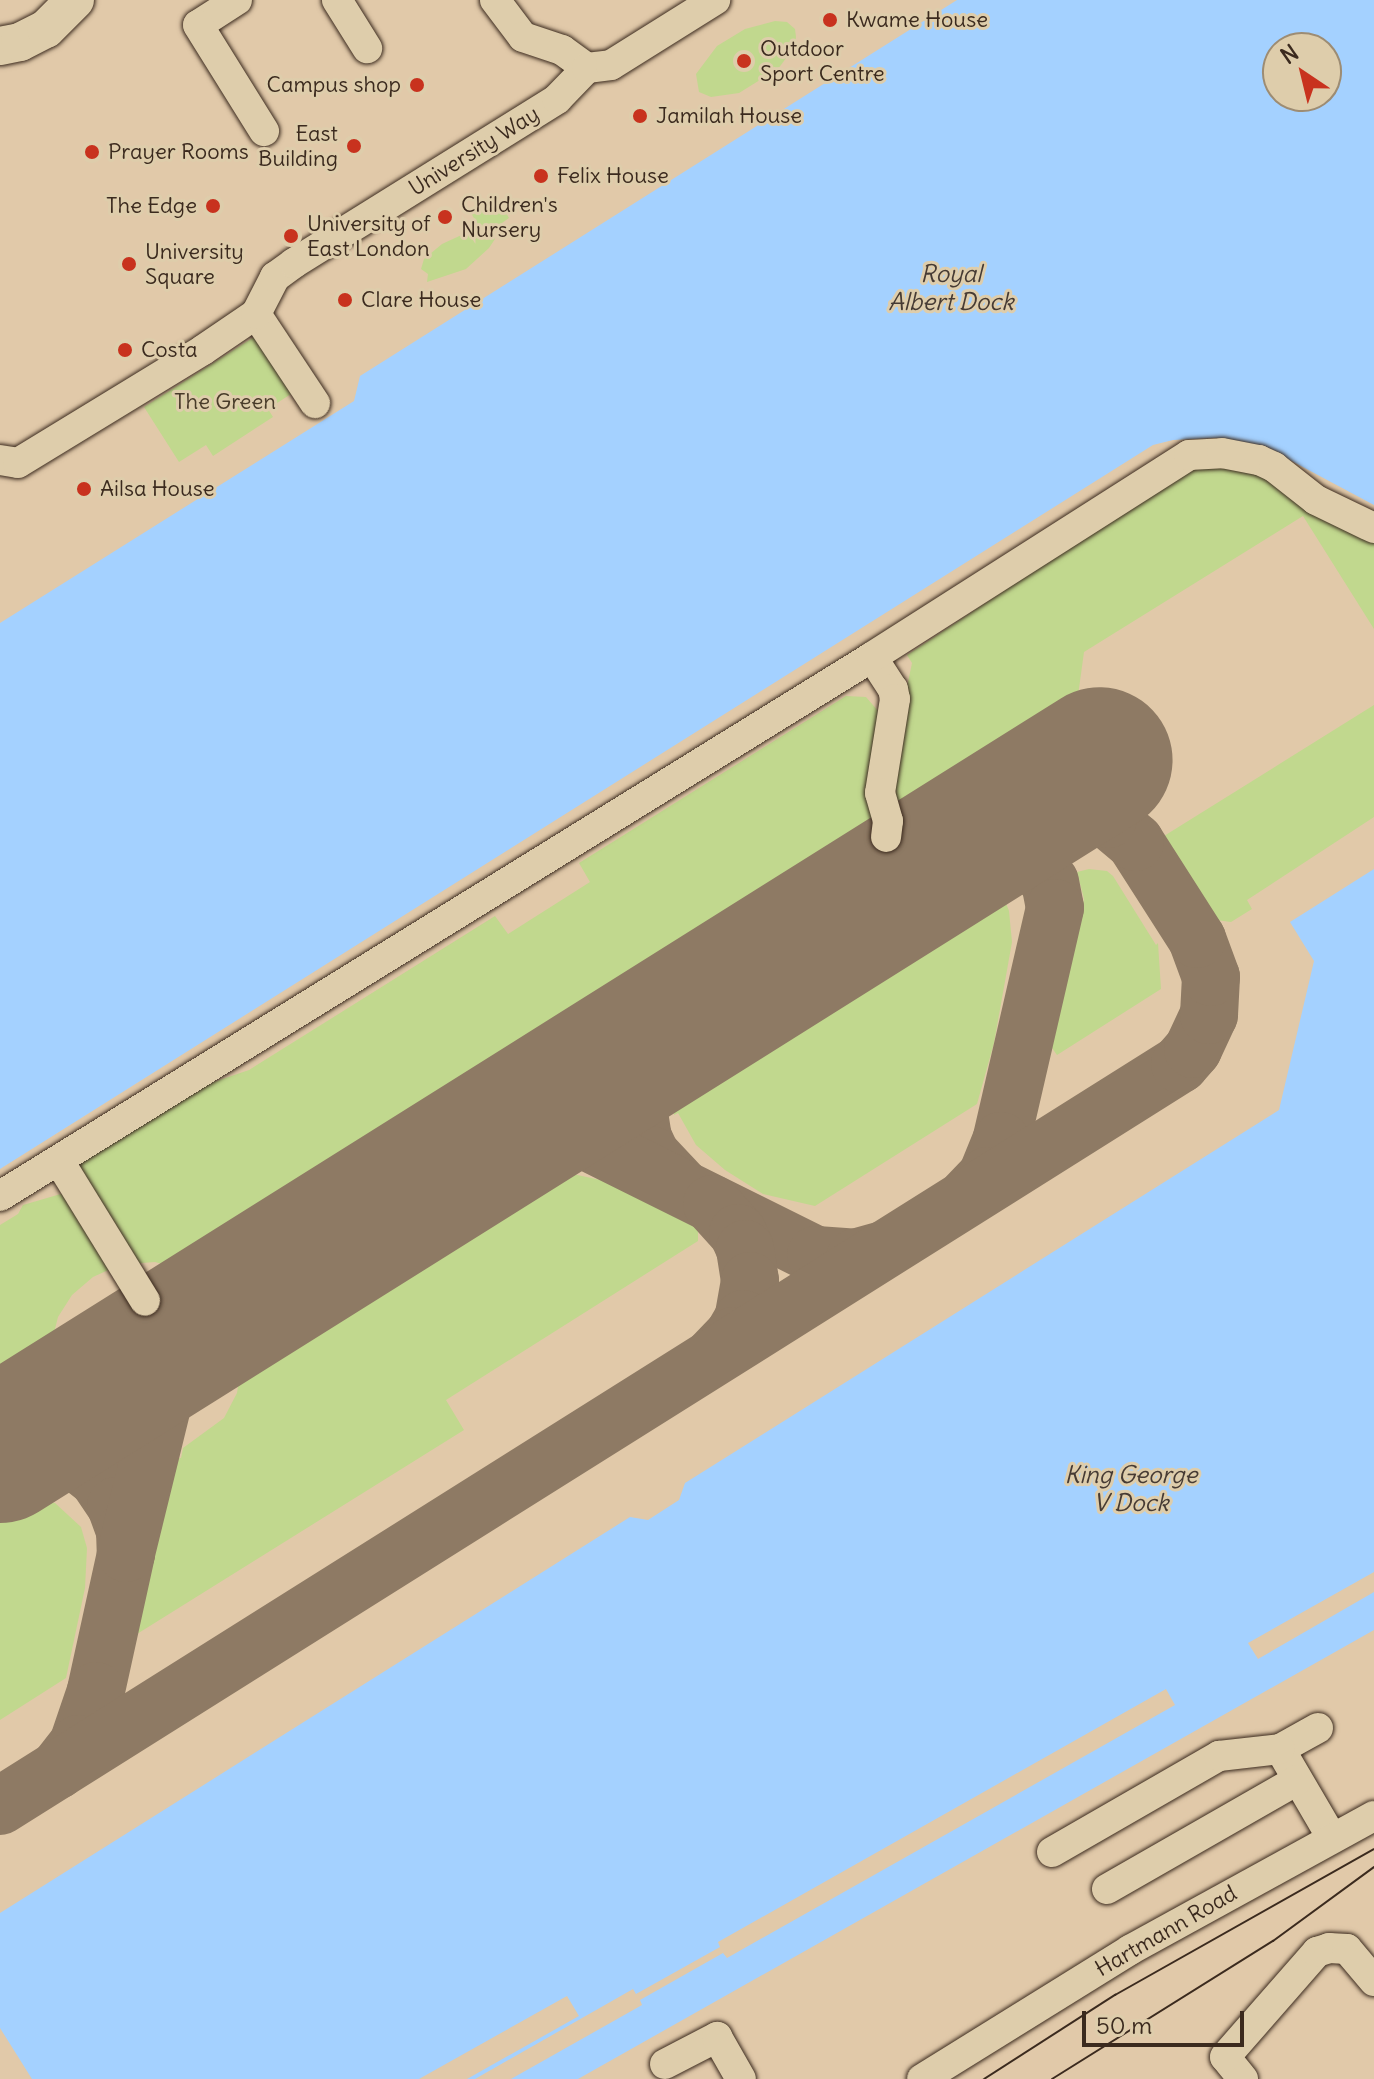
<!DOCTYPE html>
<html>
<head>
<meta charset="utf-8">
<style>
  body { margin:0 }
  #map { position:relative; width:1374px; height:2079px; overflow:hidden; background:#e1c9a9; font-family:Delius,sans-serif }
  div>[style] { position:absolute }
  .green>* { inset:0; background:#c1d88e }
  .water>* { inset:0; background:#a4d1ff }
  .pier>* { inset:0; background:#e1c9a9 }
  .taxiway>* { height:58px; margin:-29px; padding:0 29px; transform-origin:29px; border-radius:29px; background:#8e7a64 }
  .runway>* { height:146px; margin:-73px; padding:0 73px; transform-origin:73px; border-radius:73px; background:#8e7a64 }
  .roads { filter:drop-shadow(0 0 2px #3b2a1e) drop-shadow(0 0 2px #3b2a1e) }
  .minor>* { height:30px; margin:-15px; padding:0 15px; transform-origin:15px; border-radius:15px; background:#decdab }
  .major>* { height:38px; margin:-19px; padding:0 19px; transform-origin:19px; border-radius:19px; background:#decdab }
  .tram>* { height:2px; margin:-1px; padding:0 1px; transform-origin:1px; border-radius:1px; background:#3b2a1e }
  .dots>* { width:22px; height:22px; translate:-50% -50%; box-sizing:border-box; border:4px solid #decdab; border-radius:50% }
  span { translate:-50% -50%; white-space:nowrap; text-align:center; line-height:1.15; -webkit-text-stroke:6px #decdab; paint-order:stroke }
  .poi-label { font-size:22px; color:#3b2a1e }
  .left { translate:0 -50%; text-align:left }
  .right { translate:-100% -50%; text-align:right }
  .street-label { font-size:22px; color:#3b2a1e }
  .park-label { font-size:22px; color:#483b29 }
  .water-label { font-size:24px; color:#463b34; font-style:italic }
  .north { position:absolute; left:1262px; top:32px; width:80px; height:80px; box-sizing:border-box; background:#decdab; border:2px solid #9d8c73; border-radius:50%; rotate:325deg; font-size:22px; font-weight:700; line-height:32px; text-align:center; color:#3b2a1e }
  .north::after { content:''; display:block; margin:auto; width:28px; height:36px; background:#c8321e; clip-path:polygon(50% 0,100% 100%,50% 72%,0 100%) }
  .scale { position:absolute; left:1082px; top:2011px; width:162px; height:36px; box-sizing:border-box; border:4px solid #3b2a1e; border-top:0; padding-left:10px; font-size:24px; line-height:28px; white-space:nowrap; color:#3b2a1e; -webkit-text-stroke:6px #decdab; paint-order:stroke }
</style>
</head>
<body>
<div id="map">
  <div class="green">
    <i style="clip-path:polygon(775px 21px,787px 22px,795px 29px,796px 37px,795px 46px,778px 69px,739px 93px,711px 97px,699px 92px,696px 74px,717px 46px,745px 29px)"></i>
    <i style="clip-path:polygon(497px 197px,509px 218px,492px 230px,495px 239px,489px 248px,466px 269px,427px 282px,428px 274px,421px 269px,424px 259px,442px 244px,479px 227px,471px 213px)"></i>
    <i style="clip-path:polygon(257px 335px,294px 392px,268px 409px,273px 417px,213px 456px,206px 445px,179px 462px,144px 407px)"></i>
    <i style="clip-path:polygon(1239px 461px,1374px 535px,1374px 629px,1303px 516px,1084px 652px,1077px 703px,895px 818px,890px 768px,912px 663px,907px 655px,1188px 469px)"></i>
    <i style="clip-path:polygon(846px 696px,866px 697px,879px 712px,882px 825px,180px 1269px,155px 1262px,128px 1264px,79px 1186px,78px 1161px,199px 1087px,249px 1070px,495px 916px,508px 934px,590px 882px,579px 863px)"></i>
    <i style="clip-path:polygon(1374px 705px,1374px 817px,1247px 900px,1252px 909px,1231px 922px,1216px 920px,1164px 836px)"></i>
    <i style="clip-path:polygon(1089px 869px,1107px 871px,1113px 876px,1156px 945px,1158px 943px,1161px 989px,1057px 1055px,1052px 1048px,1084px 899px,1077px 872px)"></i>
    <i style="clip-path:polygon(1002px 893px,1009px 911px,1012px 942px,994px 1043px,977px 1104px,815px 1206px,763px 1194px,725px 1170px,696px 1145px,678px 1113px,674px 1115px,674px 1098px)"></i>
    <i style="clip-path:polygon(559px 1171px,605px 1181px,692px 1224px,698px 1229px,698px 1241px,446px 1400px,464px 1430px,137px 1634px,176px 1458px,181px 1458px,183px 1448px,224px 1418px,237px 1393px,241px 1367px,545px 1176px)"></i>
    <i style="clip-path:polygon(71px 1191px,117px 1266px,93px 1277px,72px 1295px,58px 1317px,50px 1349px,0 1381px,0 1225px,18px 1214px,23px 1205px)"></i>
    <i style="clip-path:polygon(31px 1498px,55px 1503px,81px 1527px,87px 1548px,85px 1588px,66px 1678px,0 1720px,0 1518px)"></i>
  </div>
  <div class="water">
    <i style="clip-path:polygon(evenodd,957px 0,1374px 0,1374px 505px,1269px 449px,1215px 438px,1173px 440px,1153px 445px,0 1169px,0 623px,354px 401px,360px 376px,957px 0,1278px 48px,1326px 48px,1326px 96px,1278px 96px,1278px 48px)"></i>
    <i style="clip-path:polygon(1374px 869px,1374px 1630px,578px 2079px,32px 2079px,0 2028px,0 1913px,630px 1517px,648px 1520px,679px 1500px,685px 1483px,1279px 1110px,1314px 961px,1290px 922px)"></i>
  </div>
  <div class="pier">
    <i style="clip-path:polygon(1374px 1572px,1374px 1592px,1258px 1659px,1248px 1643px)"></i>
    <i style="clip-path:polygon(1166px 1689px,1175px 1705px,727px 1958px,723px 1953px,640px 2000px,642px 2005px,511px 2079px,475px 2079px,633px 1989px,636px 1994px,720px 1947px,718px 1942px)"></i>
    <i style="clip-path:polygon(567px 1996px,579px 2016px,467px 2079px,419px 2079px)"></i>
  </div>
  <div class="taxiway">
    <i style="left:960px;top:848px;width:37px;rotate:-8deg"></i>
    <i style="left:997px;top:843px;width:32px;rotate:22deg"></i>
    <i style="left:1027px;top:855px;width:35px;rotate:50deg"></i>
    <i style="left:1050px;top:882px;width:26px;rotate:79deg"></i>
    <i style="left:1055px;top:908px;width:239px;rotate:103deg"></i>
    <i style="left:1001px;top:1141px;width:38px;rotate:112deg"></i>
    <i style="left:987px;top:1176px;width:28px;rotate:134deg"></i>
    <i style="left:680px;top:1024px;width:43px;rotate:131.2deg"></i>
    <i style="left:652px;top:1056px;width:18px;rotate:117deg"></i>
    <i style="left:644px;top:1072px;width:36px;rotate:100deg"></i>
    <i style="left:638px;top:1107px;width:31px;rotate:81deg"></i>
    <i style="left:643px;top:1138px;width:19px;rotate:65deg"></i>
    <i style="left:651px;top:1155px;width:42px;rotate:46.9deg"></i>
    <i style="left:470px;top:1155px;width:61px;rotate:-17.2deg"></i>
    <i style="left:528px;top:1137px;width:56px;rotate:3.1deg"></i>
    <i style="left:584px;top:1140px;width:259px;rotate:26.4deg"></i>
    <i style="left:816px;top:1255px;width:39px;rotate:4deg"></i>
    <i style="left:855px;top:1258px;width:29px;rotate:-16deg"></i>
    <i style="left:712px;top:1204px;width:39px;rotate:48deg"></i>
    <i style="left:738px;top:1233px;width:17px;rotate:66deg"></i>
    <i style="left:745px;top:1249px;width:32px;rotate:81deg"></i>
    <i style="left:750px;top:1281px;width:39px;rotate:100deg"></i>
    <i style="left:743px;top:1319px;width:20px;rotate:120deg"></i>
    <i style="left:733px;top:1336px;width:28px;rotate:134deg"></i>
    <i style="left:0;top:1454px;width:26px;rotate:-7deg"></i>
    <i style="left:26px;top:1451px;width:49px;rotate:10.6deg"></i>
    <i style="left:74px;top:1460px;width:31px;rotate:38deg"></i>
    <i style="left:98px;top:1479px;width:32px;rotate:56deg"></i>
    <i style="left:116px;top:1506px;width:27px;rotate:70deg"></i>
    <i style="left:125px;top:1531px;width:23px;rotate:88deg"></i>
    <i style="left:126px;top:1554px;width:140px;rotate:102.4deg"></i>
    <i style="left:96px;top:1691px;width:56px;rotate:108.8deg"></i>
    <i style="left:78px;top:1744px;width:33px;rotate:128deg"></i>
    <i style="left:126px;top:1553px;width:198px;rotate:-76.2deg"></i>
    <i style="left:173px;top:1361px;width:19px;rotate:-58deg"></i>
    <i style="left:183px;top:1345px;width:45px;rotate:-42.3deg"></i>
    <i style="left:0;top:1806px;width:1394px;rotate:-32.16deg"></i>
    <i style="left:1180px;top:1064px;width:20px;rotate:-49deg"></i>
    <i style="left:1193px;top:1049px;width:38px;rotate:-65deg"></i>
    <i style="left:1209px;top:1015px;width:38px;rotate:-87deg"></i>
    <i style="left:1211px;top:977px;width:40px;rotate:-110.2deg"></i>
    <i style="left:1197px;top:939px;width:115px;rotate:-122.6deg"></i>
    <i style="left:1135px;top:842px;width:35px;rotate:-140deg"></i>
    <i style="left:1108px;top:819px;width:32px;rotate:-158deg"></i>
    <i style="left:1078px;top:807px;width:36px;rotate:180deg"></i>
    <i style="left:1042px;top:807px;width:38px;rotate:162deg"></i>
  </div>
  <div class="runway">
    <i style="left:0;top:1450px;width:1298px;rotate:-32.1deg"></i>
  </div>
  <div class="roads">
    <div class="minor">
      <i style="left:237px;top:0;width:46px;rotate:147.3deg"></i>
      <i style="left:198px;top:25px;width:125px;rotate:58.1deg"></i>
      <i style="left:337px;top:0;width:57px;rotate:58deg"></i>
      <i style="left:495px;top:0;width:46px;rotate:52.9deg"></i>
      <i style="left:523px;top:37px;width:41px;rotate:18.4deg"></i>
      <i style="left:562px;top:50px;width:31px;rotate:36deg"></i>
      <i style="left:256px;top:314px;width:107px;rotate:56.5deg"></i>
      <i style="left:0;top:460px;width:18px;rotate:9deg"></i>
      <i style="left:18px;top:463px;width:217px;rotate:-31.4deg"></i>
      <i style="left:203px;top:350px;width:64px;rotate:-34.2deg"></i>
      <i style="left:256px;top:314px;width:42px;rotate:-62.8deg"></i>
      <i style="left:275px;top:277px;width:24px;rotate:-36deg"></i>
      <i style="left:294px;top:263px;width:310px;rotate:-31.9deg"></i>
      <i style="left:557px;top:99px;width:43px;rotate:-45.9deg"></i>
      <i style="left:587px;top:68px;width:24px;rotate:-7deg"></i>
      <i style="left:611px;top:65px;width:123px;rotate:-32deg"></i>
      <i style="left:872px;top:657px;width:38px;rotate:57deg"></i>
      <i style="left:893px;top:689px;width:10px;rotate:79deg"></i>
      <i style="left:895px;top:699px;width:95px;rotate:99.1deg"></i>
      <i style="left:880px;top:793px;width:29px;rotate:74deg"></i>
      <i style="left:888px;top:821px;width:16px;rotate:97deg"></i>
      <i style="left:59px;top:1161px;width:164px;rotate:58.4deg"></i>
      <i style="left:0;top:1196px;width:1025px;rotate:-31.72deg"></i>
      <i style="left:872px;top:657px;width:376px;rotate:-32.5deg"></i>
      <i style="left:1189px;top:455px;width:33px;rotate:-3deg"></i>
      <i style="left:1222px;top:453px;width:38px;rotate:11deg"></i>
      <i style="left:1259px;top:460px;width:17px;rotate:25deg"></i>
      <i style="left:1274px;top:467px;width:53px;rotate:38.2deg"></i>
      <i style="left:1316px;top:500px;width:64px;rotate:25.8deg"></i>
      <i style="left:1318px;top:1728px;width:43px;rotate:151.1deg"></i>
      <i style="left:1280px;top:1749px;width:103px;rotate:59.7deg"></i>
      <i style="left:1052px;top:1852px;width:193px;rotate:-29.9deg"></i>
      <i style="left:1219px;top:1756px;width:61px;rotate:-6.5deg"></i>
      <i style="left:1107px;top:1889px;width:219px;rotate:-29.8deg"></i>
      <i style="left:665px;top:2064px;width:59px;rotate:-27.4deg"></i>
      <i style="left:717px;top:2037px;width:48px;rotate:60.3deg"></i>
      <i style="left:922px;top:2079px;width:245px;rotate:-31.8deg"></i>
      <i style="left:1130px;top:1950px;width:278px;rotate:-28.8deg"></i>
      <i style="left:1243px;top:2079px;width:28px;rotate:-129deg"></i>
      <i style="left:1225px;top:2057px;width:140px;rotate:-48.8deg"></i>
      <i style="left:1317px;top:1952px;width:13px;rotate:-18deg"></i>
      <i style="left:1329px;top:1948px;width:18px;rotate:3deg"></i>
      <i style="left:1347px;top:1949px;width:42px;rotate:49.8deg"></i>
    </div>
    <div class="major">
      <i style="left:0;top:46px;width:20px;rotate:-11deg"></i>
      <i style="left:20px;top:42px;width:29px;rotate:-27deg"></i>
      <i style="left:46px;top:29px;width:41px;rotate:-45deg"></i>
    </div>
  </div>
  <div class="tram">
    <i style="left:984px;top:2079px;width:156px;rotate:-32.7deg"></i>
    <i style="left:1115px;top:1995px;width:297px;rotate:-29.4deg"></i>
    <i style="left:1052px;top:2079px;width:261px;rotate:-32deg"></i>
    <i style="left:1273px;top:1941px;width:125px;rotate:-36.2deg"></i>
  </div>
  <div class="dots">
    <i style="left:830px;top:20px;background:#c8321e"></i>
    <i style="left:744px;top:61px;background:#c8321e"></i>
    <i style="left:417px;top:85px;background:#c8321e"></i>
    <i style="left:640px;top:116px;background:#c8321e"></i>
    <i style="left:354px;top:146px;background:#c8321e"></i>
    <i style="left:92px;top:152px;background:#c8321e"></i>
    <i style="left:541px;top:176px;background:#c8321e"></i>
    <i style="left:213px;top:206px;background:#c8321e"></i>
    <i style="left:445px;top:217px;background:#c8321e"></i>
    <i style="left:291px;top:236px;background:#c8321e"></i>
    <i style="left:129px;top:264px;background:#c8321e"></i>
    <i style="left:345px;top:300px;background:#c8321e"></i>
    <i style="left:125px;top:350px;background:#c8321e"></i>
    <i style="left:84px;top:489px;background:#c8321e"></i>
  </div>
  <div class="poi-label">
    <span class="left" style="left:846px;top:20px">Kwame House</span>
    <span class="left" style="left:760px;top:61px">Outdoor<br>Sport Centre</span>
    <span class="right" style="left:401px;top:85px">Campus shop</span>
    <span class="left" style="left:656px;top:116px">Jamilah House</span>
    <span class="right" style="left:338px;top:146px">East<br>Building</span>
    <span class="left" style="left:108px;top:152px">Prayer Rooms</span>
    <span class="left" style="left:557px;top:176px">Felix House</span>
    <span class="left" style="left:461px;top:217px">Children's<br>Nursery</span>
    <span class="right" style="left:197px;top:206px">The Edge</span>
    <span class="left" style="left:307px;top:236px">University of<br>East London</span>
    <span class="left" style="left:145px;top:264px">University<br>Square</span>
    <span class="left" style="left:361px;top:300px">Clare House</span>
    <span class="left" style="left:141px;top:350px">Costa</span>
    <span class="left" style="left:100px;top:489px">Ailsa House</span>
  </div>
  <div class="street-label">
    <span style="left:474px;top:151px;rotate:-32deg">University Way</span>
    <span style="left:1166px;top:1931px;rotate:-30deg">Hartmann Road</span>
  </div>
  <div class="park-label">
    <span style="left:225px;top:402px">The Green</span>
  </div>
  <div class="water-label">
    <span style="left:951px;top:288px">Royal<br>Albert Dock</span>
    <span style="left:1131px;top:1489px">King George<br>V Dock</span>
  </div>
  <div class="north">N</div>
  <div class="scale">50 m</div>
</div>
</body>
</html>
